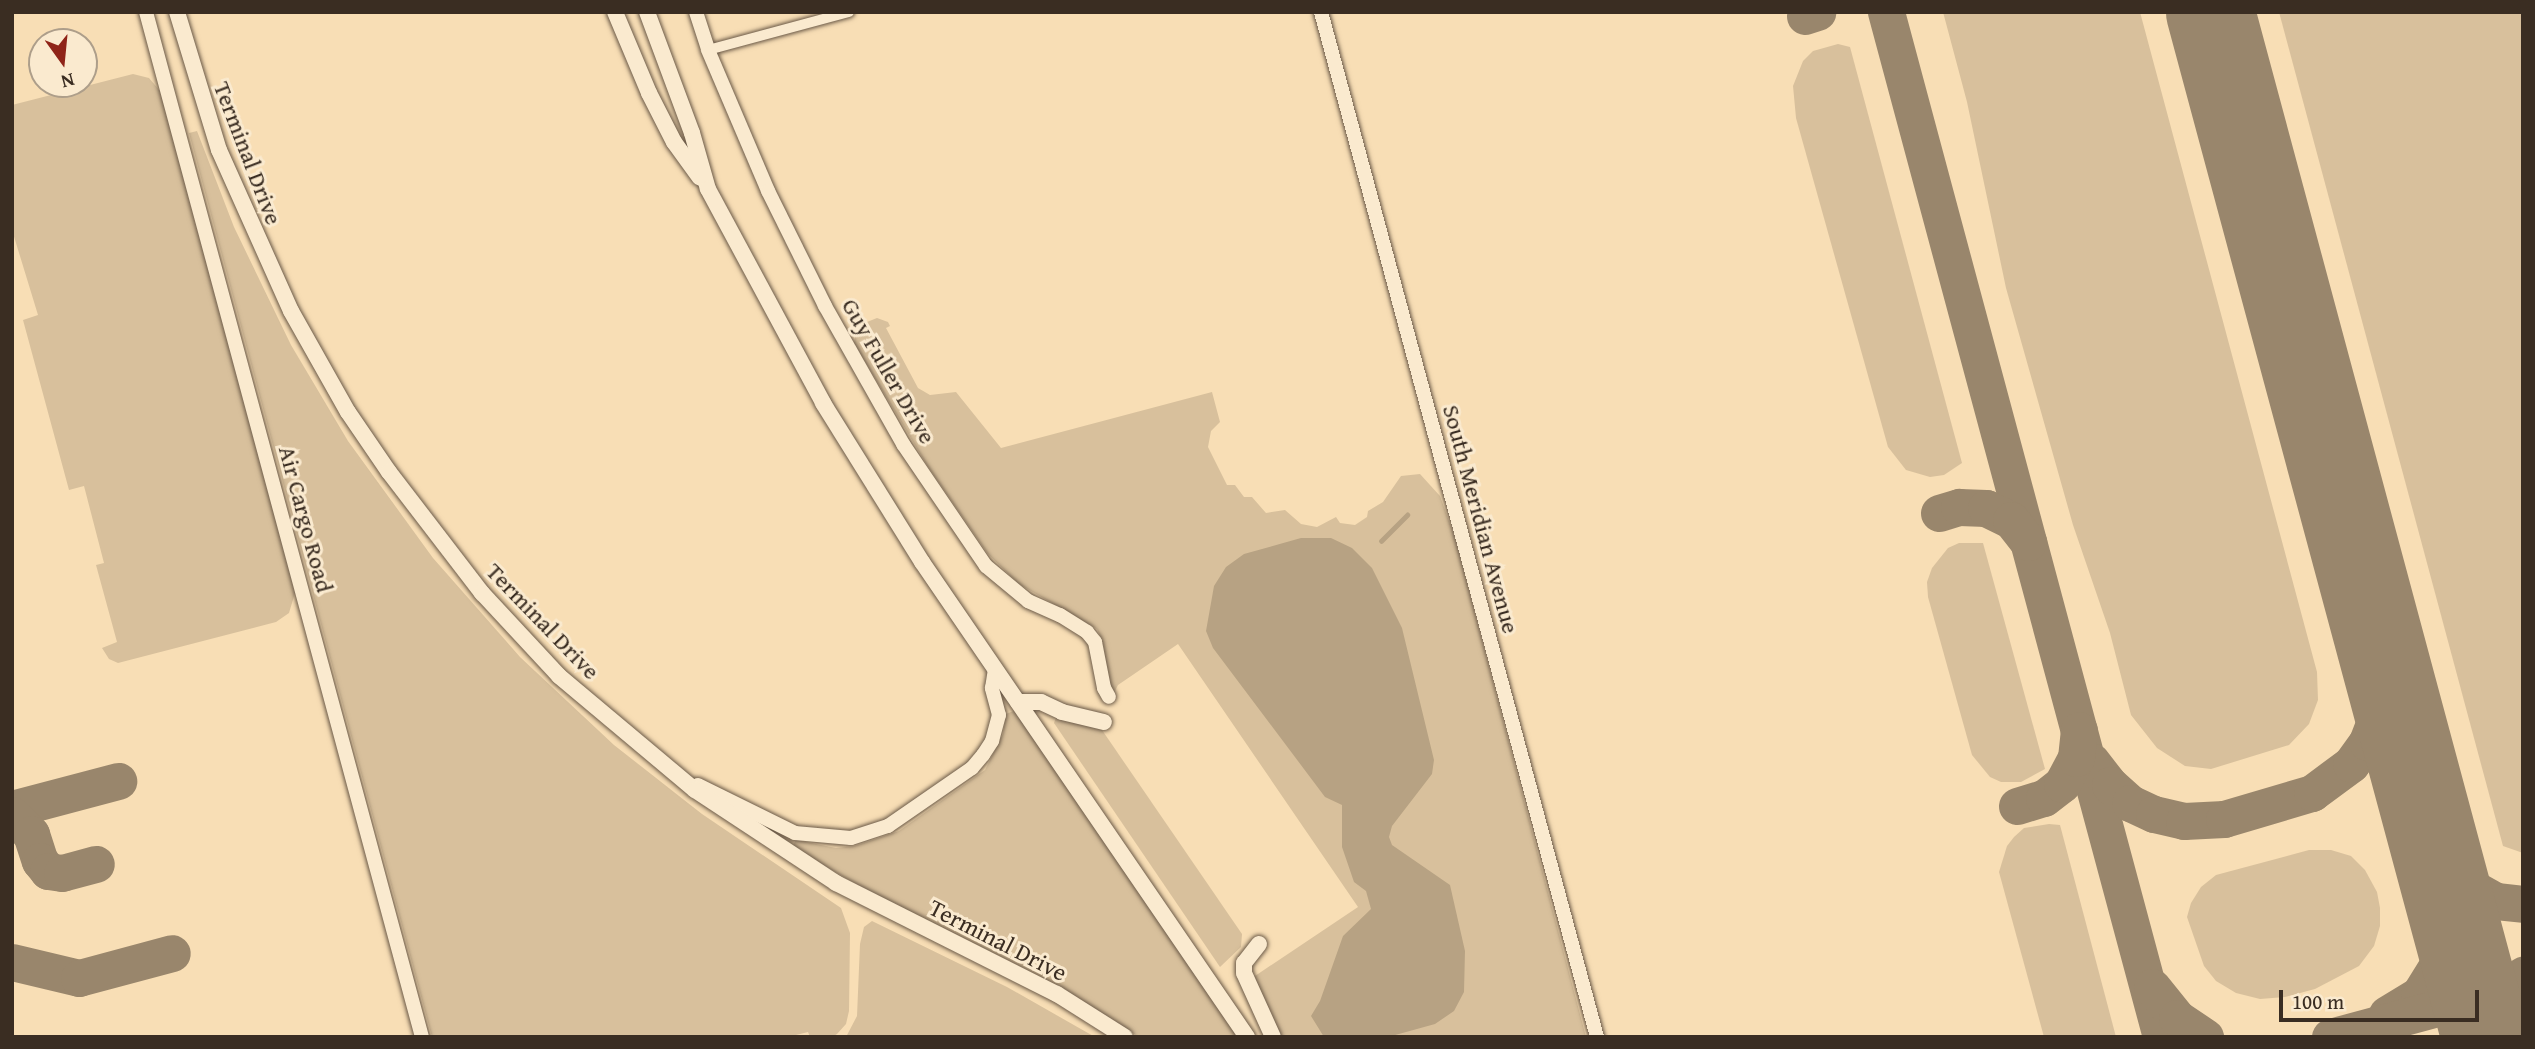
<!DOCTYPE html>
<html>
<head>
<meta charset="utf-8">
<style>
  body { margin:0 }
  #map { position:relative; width:2535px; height:1049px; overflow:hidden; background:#f8deb5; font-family:"Gentium Book Plus",serif }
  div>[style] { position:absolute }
  .green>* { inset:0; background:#d8c09c }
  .water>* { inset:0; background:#b7a283 }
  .stream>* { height:4.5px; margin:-2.25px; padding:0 2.25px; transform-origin:2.25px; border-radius:2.25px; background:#b7a283 }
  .taxiway>* { height:37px; margin:-18.5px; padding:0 18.5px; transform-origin:18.5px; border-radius:18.5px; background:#99866c }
  .runway>* { height:89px; margin:-44.5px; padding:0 44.5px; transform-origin:44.5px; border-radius:44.5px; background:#99866c }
  .roads { filter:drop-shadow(0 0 2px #6a5947) drop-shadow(0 0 2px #6a5947) }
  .minor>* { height:10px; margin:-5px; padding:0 5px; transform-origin:5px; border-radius:5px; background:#faeacf }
  .tertiary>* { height:14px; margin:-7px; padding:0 7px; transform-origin:7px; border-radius:7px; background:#faeacf }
  .secondary>* { height:16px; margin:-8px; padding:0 8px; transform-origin:8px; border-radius:8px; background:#faeacf }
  span { translate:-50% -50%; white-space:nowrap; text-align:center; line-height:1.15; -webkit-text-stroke:6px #faeacf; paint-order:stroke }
  .street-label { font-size:24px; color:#3a2d22 }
  .frame { position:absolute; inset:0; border:14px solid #3a2d22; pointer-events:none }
  .north { position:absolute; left:28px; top:28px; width:70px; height:70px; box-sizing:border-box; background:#faeacf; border:2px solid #ad9e8a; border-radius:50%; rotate:165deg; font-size:19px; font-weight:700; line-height:28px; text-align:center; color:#3a2d22 }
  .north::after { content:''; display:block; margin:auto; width:24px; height:32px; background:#8f2418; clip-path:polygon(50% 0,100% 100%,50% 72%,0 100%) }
  .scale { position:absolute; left:2279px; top:990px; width:200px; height:32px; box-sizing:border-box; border:4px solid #3a2d22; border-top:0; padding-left:9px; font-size:21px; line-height:24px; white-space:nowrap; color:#3a2d22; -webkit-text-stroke:5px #faeacf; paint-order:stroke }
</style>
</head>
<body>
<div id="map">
  <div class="green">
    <i style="clip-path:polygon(1943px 12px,2140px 12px,2317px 672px,2318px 700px,2309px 724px,2289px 745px,2211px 769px,2185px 766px,2157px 748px,2131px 715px,2110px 633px,2073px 525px,2006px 288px,1967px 102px)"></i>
    <i style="clip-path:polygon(2279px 12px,2523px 12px,2523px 853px,2503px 846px)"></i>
    <i style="clip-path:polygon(1838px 44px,1850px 47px,1962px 463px,1944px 475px,1930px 477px,1906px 470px,1888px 447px,1796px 118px,1793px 86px,1803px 61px,1813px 51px)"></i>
    <i style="clip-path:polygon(133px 74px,149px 78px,160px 91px,295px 593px,289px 613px,276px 622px,118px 663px,109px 659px,102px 648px,117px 642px,96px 565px,104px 563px,84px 486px,69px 490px,23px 320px,38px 315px,12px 230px,12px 105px)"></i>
    <i style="clip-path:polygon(197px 131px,234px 227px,291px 345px,348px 441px,433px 558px,520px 657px,614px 745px,702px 814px,841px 908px,850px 933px,849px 1011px,846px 1024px,837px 1034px,832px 1037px,810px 1037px,808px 1032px,788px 1037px,432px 1037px,189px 133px)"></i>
    <i style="clip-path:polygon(877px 318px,888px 322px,890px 326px,886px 328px,918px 388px,930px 395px,956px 392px,1001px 448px,1212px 392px,1220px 422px,1211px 431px,1208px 447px,1227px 485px,1235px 485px,1244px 497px,1252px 497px,1266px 513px,1285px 510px,1301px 524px,1317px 527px,1336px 517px,1340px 523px,1355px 525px,1367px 517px,1368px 511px,1383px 502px,1401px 476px,1420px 474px,1440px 496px,1455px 538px,1586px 1037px,1279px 1037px,1252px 978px,1358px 907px,1178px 644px,1118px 685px,1114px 693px,1109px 684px,1103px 643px,1097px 629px,1019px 584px,988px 554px,927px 465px,854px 343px,857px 326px)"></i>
    <i style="clip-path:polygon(1959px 543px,1983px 543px,2045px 769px,2021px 782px,2001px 782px,1990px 777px,1972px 755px,1928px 597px,1927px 582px,1932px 568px,1948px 548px)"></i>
    <i style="clip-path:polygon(1016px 710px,1239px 1037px,1139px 1037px,1039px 976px,858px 885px,792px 847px,796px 840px,836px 848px,855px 846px,899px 831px,985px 770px,1003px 734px,1006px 714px)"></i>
    <i style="clip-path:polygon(1057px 715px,1098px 726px,1102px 730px,1242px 934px,1241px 947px,1220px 967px,1054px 723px)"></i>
    <i style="clip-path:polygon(2049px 824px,2060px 825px,2116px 1037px,2044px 1037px,1999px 872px,2007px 846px,2014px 837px,2024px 828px)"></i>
    <i style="clip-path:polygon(2309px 850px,2331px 850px,2351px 856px,2365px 870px,2377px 892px,2380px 908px,2380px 926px,2374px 946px,2359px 966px,2315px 989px,2285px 997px,2260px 999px,2236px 993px,2216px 981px,2204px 966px,2187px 917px,2191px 903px,2201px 887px,2216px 875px)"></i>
    <i style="clip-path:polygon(872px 921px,1007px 987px,1095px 1037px,846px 1037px,857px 1016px,860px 944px,864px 927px)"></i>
  </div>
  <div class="water">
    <i style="clip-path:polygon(1301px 538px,1331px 538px,1352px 548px,1372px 568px,1402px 628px,1434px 760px,1432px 774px,1392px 826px,1389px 837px,1392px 845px,1450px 885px,1465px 951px,1464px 992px,1454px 1011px,1435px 1024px,1388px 1037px,1324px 1037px,1311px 1016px,1320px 1001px,1343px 936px,1371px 909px,1366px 891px,1354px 882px,1342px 847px,1342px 805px,1325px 797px,1213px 648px,1206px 631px,1214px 586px,1226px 567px,1244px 554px)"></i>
  </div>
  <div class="stream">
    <i style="left:1381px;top:541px;width:37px;rotate:-45deg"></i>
  </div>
  <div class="taxiway">
    <i style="left:1886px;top:12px;width:1061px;rotate:74.98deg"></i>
    <i style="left:1805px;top:16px;width:13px;rotate:-18deg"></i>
    <i style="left:1939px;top:513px;width:21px;rotate:-17deg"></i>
    <i style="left:1959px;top:507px;width:27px;rotate:2deg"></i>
    <i style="left:1986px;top:508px;width:28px;rotate:26deg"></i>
    <i style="left:2011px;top:520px;width:28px;rotate:52deg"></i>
    <i style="left:2091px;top:761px;width:31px;rotate:52deg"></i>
    <i style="left:2110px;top:785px;width:27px;rotate:42deg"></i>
    <i style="left:2130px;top:803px;width:26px;rotate:25deg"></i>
    <i style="left:2154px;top:814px;width:31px;rotate:13deg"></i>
    <i style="left:2184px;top:821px;width:40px;rotate:-2.9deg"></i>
    <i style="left:2224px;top:819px;width:92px;rotate:-16.5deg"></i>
    <i style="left:2312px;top:793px;width:49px;rotate:-36.6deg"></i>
    <i style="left:2351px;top:764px;width:27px;rotate:-54deg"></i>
    <i style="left:2367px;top:742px;width:28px;rotate:-69deg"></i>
    <i style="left:2377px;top:716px;width:36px;rotate:-82deg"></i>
    <i style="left:2382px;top:680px;width:73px;rotate:-99.5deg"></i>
    <i style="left:2017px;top:806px;width:28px;rotate:-17deg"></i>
    <i style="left:2044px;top:798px;width:23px;rotate:-38deg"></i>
    <i style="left:2062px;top:784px;width:30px;rotate:-62deg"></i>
    <i style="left:2076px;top:758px;width:28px;rotate:-84deg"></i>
    <i style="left:12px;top:809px;width:110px;rotate:-14.8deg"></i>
    <i style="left:12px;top:815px;width:27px;rotate:45deg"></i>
    <i style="left:31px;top:834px;width:28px;rotate:72deg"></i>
    <i style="left:40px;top:861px;width:13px;rotate:51deg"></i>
    <i style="left:48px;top:871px;width:14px;rotate:8deg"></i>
    <i style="left:62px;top:873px;width:35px;rotate:-15deg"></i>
    <i style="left:2431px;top:837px;width:31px;rotate:58deg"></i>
    <i style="left:2447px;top:863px;width:40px;rotate:43deg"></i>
    <i style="left:2476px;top:890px;width:23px;rotate:29deg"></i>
    <i style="left:2496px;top:901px;width:27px;rotate:6deg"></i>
    <i style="left:12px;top:962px;width:69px;rotate:13.4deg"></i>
    <i style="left:79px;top:978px;width:96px;rotate:-15deg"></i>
    <i style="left:2152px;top:987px;width:40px;rotate:51deg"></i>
    <i style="left:2177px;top:1018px;width:34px;rotate:34deg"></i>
    <i style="left:2387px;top:1014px;width:37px;rotate:-31deg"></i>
    <i style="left:2419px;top:995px;width:44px;rotate:-58.1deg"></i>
    <i style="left:2442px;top:958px;width:43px;rotate:-80.5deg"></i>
    <i style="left:2449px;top:916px;width:26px;rotate:-97deg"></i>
    <i style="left:2330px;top:1037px;width:150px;rotate:-15.1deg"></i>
    <i style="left:2475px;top:998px;width:23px;rotate:-18deg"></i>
    <i style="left:2497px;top:991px;width:31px;rotate:-32deg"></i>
  </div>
  <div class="runway">
    <i style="left:2210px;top:12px;width:1055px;rotate:74.95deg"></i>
  </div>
  <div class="roads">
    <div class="minor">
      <i style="left:708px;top:50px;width:146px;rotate:-15.1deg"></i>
    </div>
    <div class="tertiary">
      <i style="left:146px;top:12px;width:1062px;rotate:74.93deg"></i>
      <i style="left:696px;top:12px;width:40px;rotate:72deg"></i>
      <i style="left:708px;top:50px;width:153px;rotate:66.9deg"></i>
      <i style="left:768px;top:191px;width:128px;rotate:63.6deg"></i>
      <i style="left:825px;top:306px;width:159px;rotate:60.5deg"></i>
      <i style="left:903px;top:444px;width:148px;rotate:55.8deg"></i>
      <i style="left:986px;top:566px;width:55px;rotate:39.8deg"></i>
      <i style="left:1028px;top:601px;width:35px;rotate:24deg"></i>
      <i style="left:1060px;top:615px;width:32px;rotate:32deg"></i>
      <i style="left:1087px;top:632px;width:13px;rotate:51deg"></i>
      <i style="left:1095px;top:642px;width:47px;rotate:78.9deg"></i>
      <i style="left:1104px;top:688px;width:10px;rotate:61deg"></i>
      <i style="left:1321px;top:12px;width:1062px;rotate:74.93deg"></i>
      <i style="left:698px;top:785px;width:108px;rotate:26.3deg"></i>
      <i style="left:795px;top:833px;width:56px;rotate:5.1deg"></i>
      <i style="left:851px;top:838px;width:39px;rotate:-18deg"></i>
      <i style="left:888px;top:826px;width:102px;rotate:-34.6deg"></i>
      <i style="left:972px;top:768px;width:17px;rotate:-50deg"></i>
      <i style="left:983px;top:755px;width:17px;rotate:-57deg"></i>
      <i style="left:992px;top:741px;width:27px;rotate:-75deg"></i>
      <i style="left:999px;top:715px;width:28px;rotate:-105deg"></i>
      <i style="left:992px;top:688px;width:20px;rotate:-81deg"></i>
    </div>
    <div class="secondary">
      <i style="left:177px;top:12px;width:144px;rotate:73.1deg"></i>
      <i style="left:219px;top:150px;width:176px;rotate:65.9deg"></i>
      <i style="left:291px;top:311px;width:116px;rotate:60.6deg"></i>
      <i style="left:348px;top:412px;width:73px;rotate:55.7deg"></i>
      <i style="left:389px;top:472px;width:153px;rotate:52.5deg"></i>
      <i style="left:482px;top:593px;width:113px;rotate:47.1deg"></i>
      <i style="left:559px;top:676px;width:177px;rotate:40deg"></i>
      <i style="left:695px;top:790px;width:169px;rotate:33.4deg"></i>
      <i style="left:836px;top:883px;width:247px;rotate:26.7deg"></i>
      <i style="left:1057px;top:994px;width:80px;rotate:32.3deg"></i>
      <i style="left:615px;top:12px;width:88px;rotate:67.2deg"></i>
      <i style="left:649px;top:93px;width:55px;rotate:63deg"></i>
      <i style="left:674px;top:142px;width:44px;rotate:54.2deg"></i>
      <i style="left:647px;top:12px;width:129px;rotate:69.6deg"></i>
      <i style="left:692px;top:133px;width:58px;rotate:74.1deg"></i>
      <i style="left:708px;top:189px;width:243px;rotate:61.7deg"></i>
      <i style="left:823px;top:403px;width:187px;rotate:58.1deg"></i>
      <i style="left:922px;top:562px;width:576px;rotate:55.62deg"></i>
      <i style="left:1018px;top:702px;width:23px"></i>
      <i style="left:1041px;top:702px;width:23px;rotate:25deg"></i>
      <i style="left:1062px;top:712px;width:43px;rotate:13.4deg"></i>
      <i style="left:1259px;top:944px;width:24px;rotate:128deg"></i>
      <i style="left:1244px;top:963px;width:10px;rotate:90deg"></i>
      <i style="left:1244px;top:973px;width:70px;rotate:65.6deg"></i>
    </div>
  </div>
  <div class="street-label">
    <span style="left:248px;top:153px;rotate:69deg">Terminal Drive</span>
    <span style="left:889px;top:371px;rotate:60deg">Guy Fuller Drive</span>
    <span style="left:306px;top:519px;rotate:75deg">Air Cargo Road</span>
    <span style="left:1481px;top:519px;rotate:75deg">South Meridian Avenue</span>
    <span style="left:543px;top:621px;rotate:46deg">Terminal Drive</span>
    <span style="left:998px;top:940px;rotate:27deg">Terminal Drive</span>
  </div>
  <div class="frame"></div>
  <div class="north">N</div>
  <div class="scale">100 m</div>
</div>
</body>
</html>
